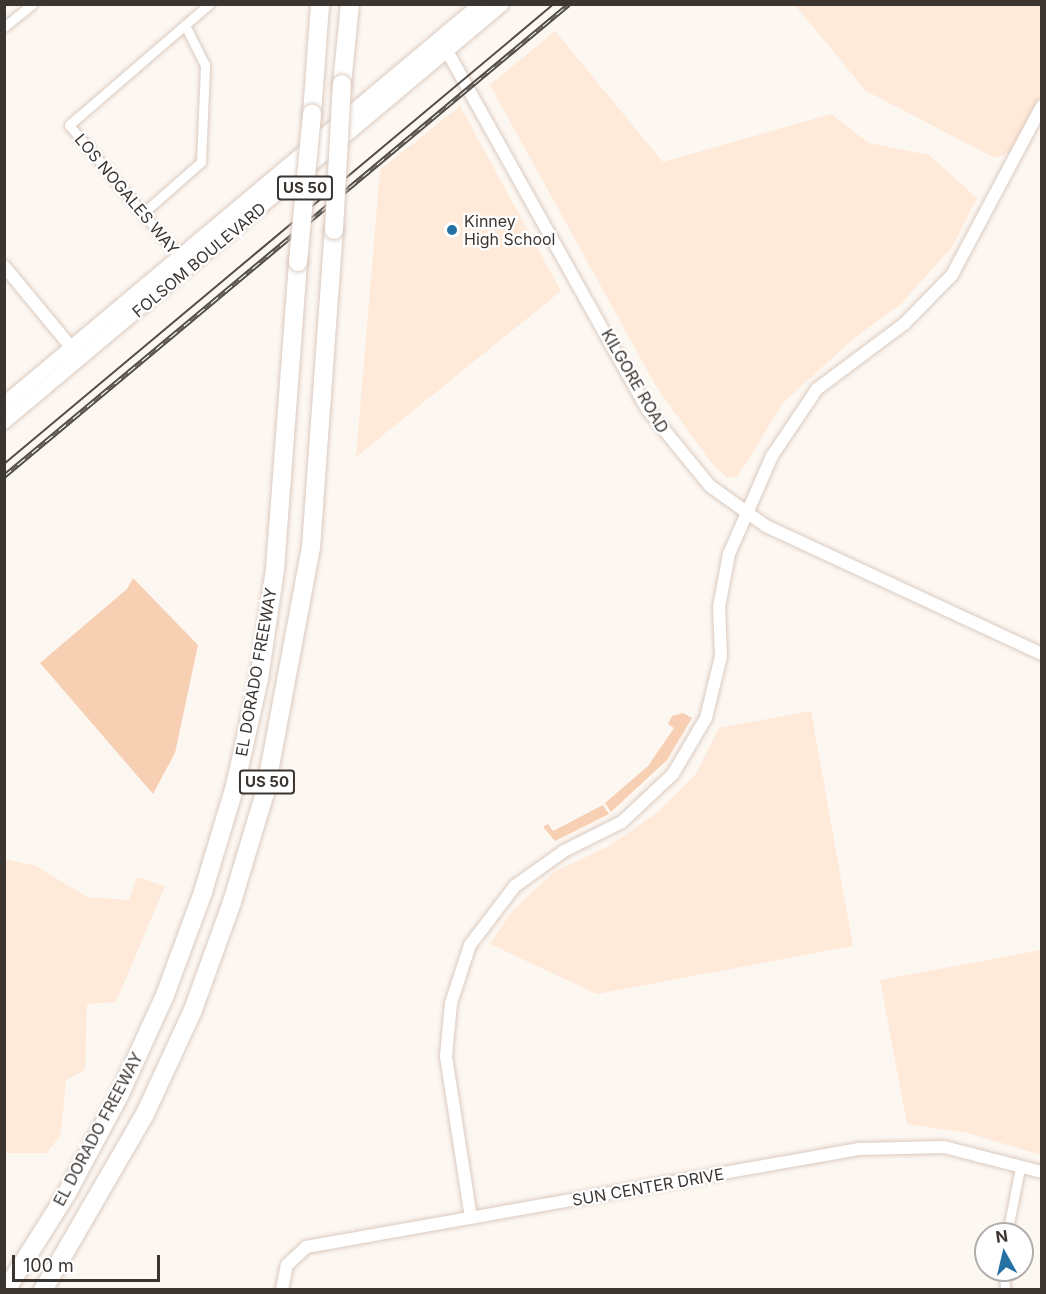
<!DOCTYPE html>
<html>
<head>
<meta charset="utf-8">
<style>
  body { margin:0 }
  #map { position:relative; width:1046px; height:1294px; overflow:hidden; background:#fdf7f2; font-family:Inter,sans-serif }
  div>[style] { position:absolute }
  .built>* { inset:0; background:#ffe9d9 }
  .green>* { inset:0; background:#f7d0b4 }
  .roads { filter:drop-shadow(0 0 2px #dacbc0) drop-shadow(0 0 2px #dacbc0) }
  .minor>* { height:9px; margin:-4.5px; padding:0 4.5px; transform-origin:4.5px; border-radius:4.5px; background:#fff }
  .tertiary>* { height:12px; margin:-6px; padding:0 6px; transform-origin:6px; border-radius:6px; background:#fff }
  .secondary>* { height:14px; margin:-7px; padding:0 7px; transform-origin:7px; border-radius:7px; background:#fff }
  .motorway>* { height:18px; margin:-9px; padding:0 9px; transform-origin:9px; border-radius:9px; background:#fff }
  .tram>* { height:1.5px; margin:-0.75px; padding:0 0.75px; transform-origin:0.75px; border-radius:0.75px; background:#534d48 }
  .rail>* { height:5px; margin-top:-2.5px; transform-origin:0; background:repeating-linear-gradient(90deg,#fff 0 9px,#534d48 0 18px); box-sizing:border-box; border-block:2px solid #534d48 }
  .bridges { filter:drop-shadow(0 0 2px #dacbc0) drop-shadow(0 0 2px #dacbc0) }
  .motorway-bridge>* { height:18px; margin:-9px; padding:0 9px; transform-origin:9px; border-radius:9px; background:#fff }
  .dots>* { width:16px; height:16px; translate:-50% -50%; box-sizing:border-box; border:3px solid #fff; border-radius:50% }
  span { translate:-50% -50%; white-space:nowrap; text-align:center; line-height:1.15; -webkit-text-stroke:4.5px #fff; paint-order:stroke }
  .shield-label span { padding:2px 4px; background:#fff; border:2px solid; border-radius:4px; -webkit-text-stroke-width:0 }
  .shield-label { font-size:15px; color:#3b3531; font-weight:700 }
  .street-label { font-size:16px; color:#3b3531 }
  .poi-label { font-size:16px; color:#3b3531 }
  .left { translate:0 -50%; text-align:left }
  .frame { position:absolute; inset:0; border:6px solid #3b3531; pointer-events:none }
  .north { position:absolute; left:974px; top:1222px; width:60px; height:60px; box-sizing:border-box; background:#fff; border:2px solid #b1aead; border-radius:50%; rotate:352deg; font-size:16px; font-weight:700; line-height:24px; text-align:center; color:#3b3531 }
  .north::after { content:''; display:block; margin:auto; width:21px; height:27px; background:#2671a4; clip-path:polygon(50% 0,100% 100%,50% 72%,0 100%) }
  .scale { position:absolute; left:12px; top:1255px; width:148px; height:27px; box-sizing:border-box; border:3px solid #3b3531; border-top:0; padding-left:8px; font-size:18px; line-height:21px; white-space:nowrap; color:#3b3531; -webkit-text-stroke:4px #fff; paint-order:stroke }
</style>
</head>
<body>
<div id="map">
  <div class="built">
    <i style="clip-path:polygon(795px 5px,1041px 5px,1041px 96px,1011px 152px,995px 158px,866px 91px)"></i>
    <i style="clip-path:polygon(555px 31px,663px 162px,831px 114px,869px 143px,929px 155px,977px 198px,952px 247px,901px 304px,854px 338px,783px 403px,738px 476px,728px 478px,714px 466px,657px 388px,490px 85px)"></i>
    <i style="clip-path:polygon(460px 106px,561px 291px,356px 457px,380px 170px)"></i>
    <i style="clip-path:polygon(811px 711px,853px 946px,597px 994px,490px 944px,512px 911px,554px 872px,607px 847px,654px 815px,696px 774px,719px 728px)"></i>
    <i style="clip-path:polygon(5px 859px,36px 866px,87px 897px,129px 900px,137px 877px,165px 886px,116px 1002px,87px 1004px,85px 1070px,66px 1080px,61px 1134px,47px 1153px,5px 1153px)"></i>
    <i style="clip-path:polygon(1041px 950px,1041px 1155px,968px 1133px,907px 1124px,880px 980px)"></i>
  </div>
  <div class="green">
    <i style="clip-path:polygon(133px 578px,198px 645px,175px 753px,153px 794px,40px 663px,127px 589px)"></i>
    <i style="clip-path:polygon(683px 713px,692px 718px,667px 760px,611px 812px,605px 803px,648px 766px,674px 728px,668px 724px,672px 716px)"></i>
    <i style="clip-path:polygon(603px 805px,609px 814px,555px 841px,543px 827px,548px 824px,553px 831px)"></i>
  </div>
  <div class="roads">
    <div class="minor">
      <i style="left:4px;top:27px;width:36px;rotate:-39deg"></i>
      <i style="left:143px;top:213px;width:77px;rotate:-41.3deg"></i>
      <i style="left:201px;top:162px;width:97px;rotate:-87.6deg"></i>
      <i style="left:205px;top:65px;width:45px;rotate:-116.6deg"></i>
      <i style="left:183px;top:261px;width:177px;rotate:-130deg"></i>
      <i style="left:69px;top:125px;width:185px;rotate:-40.8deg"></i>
      <i style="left:1007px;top:1234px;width:67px;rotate:-78.9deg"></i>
      <i style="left:1004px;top:1270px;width:20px;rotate:87deg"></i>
    </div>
    <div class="tertiary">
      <i style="left:442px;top:42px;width:422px;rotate:60.8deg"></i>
      <i style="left:648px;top:410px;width:98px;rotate:50.8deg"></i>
      <i style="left:710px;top:486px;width:69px;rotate:35.5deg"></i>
      <i style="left:766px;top:526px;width:304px;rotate:24.9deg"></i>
      <i style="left:4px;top:266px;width:113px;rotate:50.4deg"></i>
      <i style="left:471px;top:1218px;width:164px;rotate:-98.8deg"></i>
      <i style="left:446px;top:1056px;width:53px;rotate:-84.6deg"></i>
      <i style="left:451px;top:1003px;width:61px;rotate:-71.9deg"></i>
      <i style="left:470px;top:945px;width:74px;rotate:-52.7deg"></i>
      <i style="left:515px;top:886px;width:60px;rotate:-35.5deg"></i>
      <i style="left:564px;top:851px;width:65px;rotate:-26.6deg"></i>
      <i style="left:622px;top:822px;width:70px;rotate:-43.3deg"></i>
      <i style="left:673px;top:774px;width:65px;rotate:-59.5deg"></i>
      <i style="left:706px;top:718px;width:64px;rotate:-76.4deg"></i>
      <i style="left:721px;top:656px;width:49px;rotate:-92.3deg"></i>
      <i style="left:719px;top:607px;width:54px;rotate:-79.3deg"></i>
      <i style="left:729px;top:554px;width:107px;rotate:-66.3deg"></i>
      <i style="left:772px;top:456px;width:81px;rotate:-56.1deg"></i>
      <i style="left:817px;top:389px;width:109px;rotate:-36.8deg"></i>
      <i style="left:904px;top:324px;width:69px;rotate:-45.6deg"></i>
      <i style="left:952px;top:275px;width:191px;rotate:-62deg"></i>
      <i style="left:282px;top:1290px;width:25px;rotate:-79deg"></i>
      <i style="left:287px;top:1265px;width:26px;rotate:-43deg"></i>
      <i style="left:306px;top:1247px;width:562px;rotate:-10.05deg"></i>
      <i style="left:859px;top:1149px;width:85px;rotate:-1.3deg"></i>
      <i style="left:944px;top:1147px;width:101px;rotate:14.3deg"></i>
    </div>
    <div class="secondary">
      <i style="left:4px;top:404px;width:623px;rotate:-39.98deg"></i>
      <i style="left:4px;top:422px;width:650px;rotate:-40.01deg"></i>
    </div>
    <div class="motorway">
      <i style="left:342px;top:84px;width:80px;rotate:-84.3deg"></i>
      <i style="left:312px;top:114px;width:110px;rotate:-85.8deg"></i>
      <i style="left:6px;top:1290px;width:115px;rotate:-57.8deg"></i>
      <i style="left:67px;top:1193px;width:110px;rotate:-61.8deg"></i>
      <i style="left:119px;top:1096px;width:111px;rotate:-65.5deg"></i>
      <i style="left:165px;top:995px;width:110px;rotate:-69.7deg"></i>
      <i style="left:203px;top:892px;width:111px;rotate:-73.2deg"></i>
      <i style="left:235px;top:786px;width:110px;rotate:-77.4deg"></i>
      <i style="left:259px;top:679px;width:111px;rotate:-81.7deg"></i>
      <i style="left:275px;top:569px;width:308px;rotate:-85.7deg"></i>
      <i style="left:43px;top:1290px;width:203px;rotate:-59.9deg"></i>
      <i style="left:145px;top:1114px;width:115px;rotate:-65.2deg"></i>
      <i style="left:193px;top:1010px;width:115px;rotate:-70.1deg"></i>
      <i style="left:232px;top:902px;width:114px;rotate:-73.2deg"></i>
      <i style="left:265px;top:793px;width:249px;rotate:-79.4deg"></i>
      <i style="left:311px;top:548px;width:319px;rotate:-85.9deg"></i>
    </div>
  </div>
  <div class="tram">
    <i style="left:4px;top:464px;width:717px;rotate:-39.91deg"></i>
  </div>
  <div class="rail">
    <i style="left:4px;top:476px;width:736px;rotate:-39.88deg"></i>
  </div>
  <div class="bridges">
    <div class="motorway-bridge">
      <i style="left:334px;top:230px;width:146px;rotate:-86.9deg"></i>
      <i style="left:298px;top:262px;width:149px;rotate:-84.6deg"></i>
    </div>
  </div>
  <div class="dots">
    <i style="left:452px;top:230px;background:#2671a4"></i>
  </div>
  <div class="shield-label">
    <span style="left:305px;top:188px">US 50</span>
    <span style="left:267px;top:782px">US 50</span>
  </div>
  <div class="street-label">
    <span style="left:127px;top:194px;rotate:50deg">LOS NOGALES WAY</span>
    <span style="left:199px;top:260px;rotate:-40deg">FOLSOM BOULEVARD</span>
    <span style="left:635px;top:381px;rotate:60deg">KILGORE ROAD</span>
    <span style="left:256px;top:672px;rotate:-80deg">EL DORADO FREEWAY</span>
    <span style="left:98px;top:1129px;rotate:-62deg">EL DORADO FREEWAY</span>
    <span style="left:648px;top:1187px;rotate:-10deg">SUN CENTER DRIVE</span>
  </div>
  <div class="poi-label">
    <span class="left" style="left:464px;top:230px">Kinney<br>High School</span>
  </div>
  <div class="frame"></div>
  <div class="north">N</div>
  <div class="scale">100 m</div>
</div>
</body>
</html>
